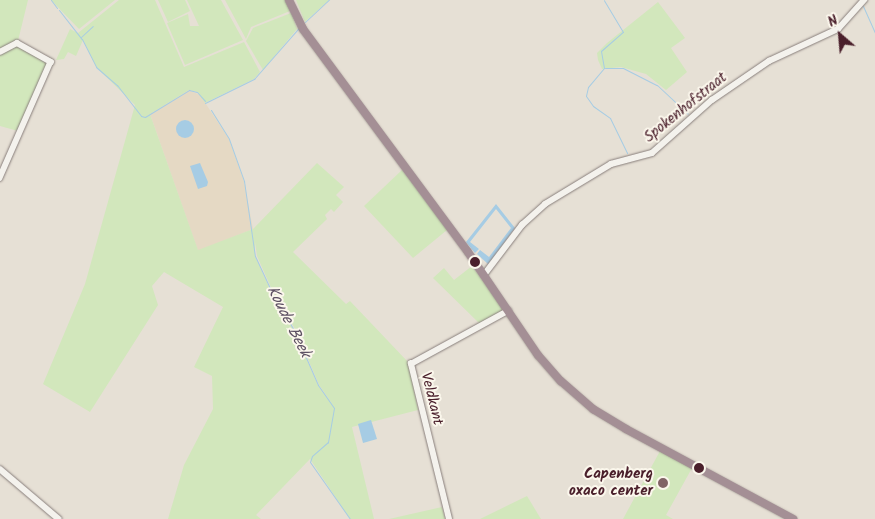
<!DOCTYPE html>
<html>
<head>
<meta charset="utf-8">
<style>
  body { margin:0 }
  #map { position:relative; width:875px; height:519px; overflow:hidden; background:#e6e0d5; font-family:Kalam,sans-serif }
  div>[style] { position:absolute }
  .built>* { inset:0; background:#e5d9c4 }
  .green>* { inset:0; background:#d2e7bc }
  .water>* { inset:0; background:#a6cce4 }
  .round { border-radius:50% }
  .stream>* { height:1px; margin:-0.5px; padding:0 0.5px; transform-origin:0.5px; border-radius:0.5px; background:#a6cce4 }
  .roads { filter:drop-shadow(0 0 1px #887e7b) drop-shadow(0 0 1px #887e7b) }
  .minor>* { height:5.5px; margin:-2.75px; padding:0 2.75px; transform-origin:2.75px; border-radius:2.75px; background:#f4f2ed }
  .bus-1>* { height:8px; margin:-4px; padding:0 4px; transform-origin:4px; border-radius:4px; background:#a48f95 }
  .dots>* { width:14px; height:14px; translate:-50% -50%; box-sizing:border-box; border:2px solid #fbf7ec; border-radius:50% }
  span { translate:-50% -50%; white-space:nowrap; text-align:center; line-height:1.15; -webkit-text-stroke:4px #fbf7ec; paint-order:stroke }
  .street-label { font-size:15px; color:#4a1f2b }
  .poi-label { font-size:15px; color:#4a1f2b; font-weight:700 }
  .right { translate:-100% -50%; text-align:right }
  .water-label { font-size:16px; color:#5e5164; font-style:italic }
  .north { position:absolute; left:815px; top:10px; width:50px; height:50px; -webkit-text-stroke:4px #fbf7ec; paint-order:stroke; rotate:333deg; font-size:14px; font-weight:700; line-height:20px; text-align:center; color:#4a1f2b }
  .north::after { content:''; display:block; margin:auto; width:18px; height:22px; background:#4a1f2b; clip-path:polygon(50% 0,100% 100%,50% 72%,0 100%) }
</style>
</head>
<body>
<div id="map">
  <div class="built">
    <i style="clip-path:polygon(189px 90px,200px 95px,229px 139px,244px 181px,253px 229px,198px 251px,150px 114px)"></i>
  </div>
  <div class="green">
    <i style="clip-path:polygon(0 0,28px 0,17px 45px,48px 62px,18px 131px,0 126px)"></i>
    <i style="clip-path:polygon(51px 0,115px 0,79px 29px)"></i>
    <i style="clip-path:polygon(evenodd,119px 0,155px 0,184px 67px,244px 42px,260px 72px,254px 79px,205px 103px,197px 92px,189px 90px,150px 114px,198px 250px,253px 229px,317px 163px,344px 187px,336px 195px,343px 202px,334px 212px,331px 209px,325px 215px,327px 219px,293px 252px,346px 304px,350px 301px,408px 362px,418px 410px,352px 427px,374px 519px,350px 519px,310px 459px,256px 515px,261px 519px,168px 519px,184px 465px,213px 409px,212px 376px,194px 367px,223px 307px,164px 272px,152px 286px,158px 305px,90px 412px,43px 384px,85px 284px,135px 105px,96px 67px,83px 40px,76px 56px,68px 52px,64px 59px,56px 60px,70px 29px,78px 33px,119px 0,255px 242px,257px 256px,272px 290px,295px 329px,319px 385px,335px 408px,318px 385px,294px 330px,271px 291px,255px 256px,255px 242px)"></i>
    <i style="clip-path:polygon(158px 0,185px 0,190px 11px,168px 22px)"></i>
    <i style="clip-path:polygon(187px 0,221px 0,243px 40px,185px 65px,167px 23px,188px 14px,190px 26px,199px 26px)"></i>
    <i style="clip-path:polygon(225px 0,285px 0,290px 11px,251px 27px,246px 39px)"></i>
    <i style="clip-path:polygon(296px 0,329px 0,305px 22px)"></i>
    <i style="clip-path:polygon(658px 2px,685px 38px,671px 48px,687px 72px,666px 90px,646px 74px,621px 67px,602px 69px,598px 60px,597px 53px,607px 43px)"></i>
    <i style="clip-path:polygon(291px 13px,297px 29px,263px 70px,246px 41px,253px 28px)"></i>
    <i style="clip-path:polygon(402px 170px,447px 230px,413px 258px,364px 206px)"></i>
    <i style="clip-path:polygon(472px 266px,503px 310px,480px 324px,433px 278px,444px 268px,454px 280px)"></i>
    <i style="clip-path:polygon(660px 451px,692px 468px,666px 515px,673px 519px,623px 519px)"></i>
    <i style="clip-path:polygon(527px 496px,541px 519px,480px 519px)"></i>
    <i style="clip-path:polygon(442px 507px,445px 519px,389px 519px)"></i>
  </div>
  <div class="water">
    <i class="round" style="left:176px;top:120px;width:18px;height:18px"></i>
    <i style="clip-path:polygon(200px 163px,208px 182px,207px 186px,198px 189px,190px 166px)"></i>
    <i style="clip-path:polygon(496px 204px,515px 228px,488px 264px,477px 254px,480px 250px,489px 257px,511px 228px,496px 209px,470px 242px,479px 249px,475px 253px,466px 242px)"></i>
    <i style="clip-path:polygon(371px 420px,377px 439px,363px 443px,358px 424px)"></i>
  </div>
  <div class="stream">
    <i style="left:51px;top:0;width:10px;rotate:53deg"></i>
    <i style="left:863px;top:6px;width:30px;rotate:66deg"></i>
    <i style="left:59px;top:10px;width:37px;rotate:52deg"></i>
    <i style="left:82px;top:39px;width:31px;rotate:63deg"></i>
    <i style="left:96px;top:67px;width:28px;rotate:41deg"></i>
    <i style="left:117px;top:85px;width:39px;rotate:52deg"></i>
    <i style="left:141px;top:116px;width:4px;rotate:14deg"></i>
    <i style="left:145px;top:117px;width:52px;rotate:-31.5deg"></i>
    <i style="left:189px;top:90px;width:8px;rotate:14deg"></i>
    <i style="left:197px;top:92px;width:12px;rotate:48deg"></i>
    <i style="left:305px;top:22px;width:33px;rotate:-43deg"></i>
    <i style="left:81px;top:37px;width:16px;rotate:-43deg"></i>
    <i style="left:604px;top:68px;width:25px;rotate:130deg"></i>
    <i style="left:588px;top:87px;width:9px;rotate:103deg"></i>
    <i style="left:586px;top:96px;width:12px;rotate:55deg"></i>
    <i style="left:593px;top:106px;width:21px;rotate:35deg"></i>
    <i style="left:610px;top:118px;width:39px;rotate:64deg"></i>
    <i style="left:604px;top:68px;width:17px;rotate:-100deg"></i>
    <i style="left:601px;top:51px;width:29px;rotate:-41deg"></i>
    <i style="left:623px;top:32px;width:37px;rotate:-121deg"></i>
    <i style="left:605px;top:68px;width:18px"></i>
    <i style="left:623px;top:68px;width:38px;rotate:27deg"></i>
    <i style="left:657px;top:85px;width:42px;rotate:43.1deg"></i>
    <i style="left:205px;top:103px;width:55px;rotate:-26.1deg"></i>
    <i style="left:254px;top:79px;width:67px;rotate:-48.7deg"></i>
    <i style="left:211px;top:110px;width:34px;rotate:58deg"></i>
    <i style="left:229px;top:139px;width:45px;rotate:70.3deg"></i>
    <i style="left:244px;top:181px;width:76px;rotate:81.7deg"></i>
    <i style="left:255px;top:256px;width:38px;rotate:65deg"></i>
    <i style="left:271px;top:291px;width:45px;rotate:59.5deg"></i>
    <i style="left:294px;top:330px;width:60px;rotate:66.4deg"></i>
    <i style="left:318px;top:385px;width:28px;rotate:55deg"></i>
    <i style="left:334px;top:408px;width:35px;rotate:100deg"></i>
    <i style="left:328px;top:442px;width:21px;rotate:139deg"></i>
    <i style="left:312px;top:456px;width:6px;rotate:108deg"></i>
    <i style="left:310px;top:462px;width:70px;rotate:54.9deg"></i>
  </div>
  <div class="roads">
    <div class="minor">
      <i style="left:289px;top:0;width:32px;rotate:64deg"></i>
      <i style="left:303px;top:29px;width:277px;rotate:53.5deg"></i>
      <i style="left:468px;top:252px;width:125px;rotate:55.8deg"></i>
      <i style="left:538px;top:355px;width:35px;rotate:49deg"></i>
      <i style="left:561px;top:381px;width:43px;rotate:41.2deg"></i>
      <i style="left:593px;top:409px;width:39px;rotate:31deg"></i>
      <i style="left:626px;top:429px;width:190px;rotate:28.3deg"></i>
      <i style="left:0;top:52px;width:19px;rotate:-28deg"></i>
      <i style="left:17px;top:43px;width:39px;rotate:29deg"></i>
      <i style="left:51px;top:62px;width:127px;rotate:113.7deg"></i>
      <i style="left:484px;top:275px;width:63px;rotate:-52.8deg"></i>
      <i style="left:522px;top:225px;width:31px;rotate:-42deg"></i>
      <i style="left:545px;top:204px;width:77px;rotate:-31.2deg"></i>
      <i style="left:611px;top:164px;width:42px;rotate:-15deg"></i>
      <i style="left:652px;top:153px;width:80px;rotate:-41.5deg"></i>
      <i style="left:712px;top:100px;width:69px;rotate:-34.4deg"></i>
      <i style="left:769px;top:61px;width:76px;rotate:-24.9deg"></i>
      <i style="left:838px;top:29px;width:39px;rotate:-48deg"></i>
      <i style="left:0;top:469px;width:77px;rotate:40.3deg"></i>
      <i style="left:449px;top:519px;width:160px;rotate:-103.8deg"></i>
      <i style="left:411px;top:364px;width:111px;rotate:-28.7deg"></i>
    </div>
  </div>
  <div class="bus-1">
    <i style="left:289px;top:0;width:32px;rotate:64deg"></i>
    <i style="left:303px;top:29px;width:277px;rotate:53.5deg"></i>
    <i style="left:468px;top:252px;width:125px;rotate:55.8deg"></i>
    <i style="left:538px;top:355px;width:35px;rotate:49deg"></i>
    <i style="left:561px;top:381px;width:43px;rotate:41.2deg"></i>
    <i style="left:593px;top:409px;width:39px;rotate:31deg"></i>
    <i style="left:626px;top:429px;width:190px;rotate:28.3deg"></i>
  </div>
  <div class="dots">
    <i style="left:475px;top:262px;background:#4a1f2b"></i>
    <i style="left:699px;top:468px;background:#4a1f2b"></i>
    <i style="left:663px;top:483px;background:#816366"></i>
  </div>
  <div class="street-label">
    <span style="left:686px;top:108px;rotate:-39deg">Spokenhofstraat</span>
    <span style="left:431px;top:399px;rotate:76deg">Veldkant</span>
  </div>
  <div class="poi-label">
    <span class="right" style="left:653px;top:483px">Capenberg<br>oxaco center</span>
  </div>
  <div class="water-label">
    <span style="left:288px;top:322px;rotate:63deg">Koude Beek</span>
  </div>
  <div class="north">N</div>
</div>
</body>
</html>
